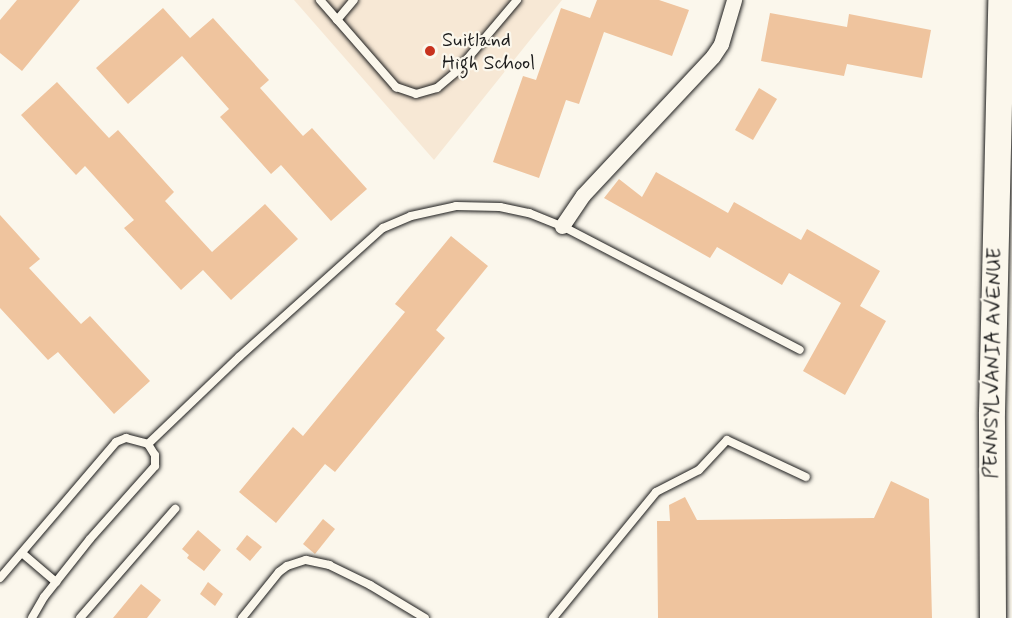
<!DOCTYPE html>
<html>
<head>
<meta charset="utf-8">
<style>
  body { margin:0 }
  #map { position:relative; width:1012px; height:618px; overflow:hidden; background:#fbf7ec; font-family:Mynerve,sans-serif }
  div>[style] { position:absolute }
  .built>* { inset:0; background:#f7e8d5 }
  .building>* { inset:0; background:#efc49e }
  .roads { filter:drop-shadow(0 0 2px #1c1c1c) drop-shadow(0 0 2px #1c1c1c) }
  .service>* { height:8px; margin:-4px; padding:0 4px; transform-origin:4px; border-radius:4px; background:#fbf7ec }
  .minor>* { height:15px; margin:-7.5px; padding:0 7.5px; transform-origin:7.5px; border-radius:7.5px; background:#fbf7ec }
  .trunk>* { height:26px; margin:-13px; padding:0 13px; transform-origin:13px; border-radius:13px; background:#fbf7ec }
  .dots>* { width:16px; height:16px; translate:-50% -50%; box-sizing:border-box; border:3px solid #fbf7ec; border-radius:50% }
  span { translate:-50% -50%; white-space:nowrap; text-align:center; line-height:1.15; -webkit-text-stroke:4.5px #fbf7ec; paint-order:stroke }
  .poi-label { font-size:20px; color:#1c1c1c }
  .left { translate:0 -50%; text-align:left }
  .street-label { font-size:20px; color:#1c1c1c }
</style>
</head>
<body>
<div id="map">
  <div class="built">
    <i style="clip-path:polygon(294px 0,562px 0,434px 160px)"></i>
  </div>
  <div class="building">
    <i style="clip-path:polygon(17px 0,80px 0,22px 71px,0 53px,0 20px)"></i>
    <i style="clip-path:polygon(597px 0,659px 0,689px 10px,672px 56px,604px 32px,579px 104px,566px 100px,539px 178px,493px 162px,523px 76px,536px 80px,561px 8px,590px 18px)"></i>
    <i style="clip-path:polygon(163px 8px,190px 38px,213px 18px,269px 80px,260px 88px,303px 136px,312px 128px,367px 189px,331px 221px,281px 165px,271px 174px,220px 117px,229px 109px,182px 56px,128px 104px,96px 68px)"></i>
    <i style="clip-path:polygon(770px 13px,847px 27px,849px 14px,931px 30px,922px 78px,847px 64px,844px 76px,761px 61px)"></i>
    <i style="clip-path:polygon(57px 82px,109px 138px,118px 130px,174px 192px,165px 201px,212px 252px,265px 204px,298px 239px,231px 300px,203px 270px,181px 290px,124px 228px,134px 220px,85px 166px,76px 175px,21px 115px)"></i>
    <i style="clip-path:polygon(759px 88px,777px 99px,753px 140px,735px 130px)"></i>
    <i style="clip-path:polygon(656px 172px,728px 213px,734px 202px,801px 240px,807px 229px,880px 271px,860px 306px,886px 321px,845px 395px,803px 371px,841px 303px,789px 273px,782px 285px,717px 247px,710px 258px,604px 198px,619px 179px,642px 197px)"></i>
    <i style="clip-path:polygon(0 215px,40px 259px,29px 268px,81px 324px,90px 316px,150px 381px,114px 414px,58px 352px,48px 360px,0 308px)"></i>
    <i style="clip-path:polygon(451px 236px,488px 266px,436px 330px,445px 338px,335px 472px,325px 464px,276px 523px,239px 492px,293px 427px,303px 436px,405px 312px,395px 304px)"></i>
    <i style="clip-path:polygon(891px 481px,929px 499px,932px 618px,658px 618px,657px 521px,670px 521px,669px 505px,685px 497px,697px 520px,874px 518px)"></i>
    <i style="clip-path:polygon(323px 519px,335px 529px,315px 554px,303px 544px)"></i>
    <i style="clip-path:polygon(198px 530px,221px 550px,204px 571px,187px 558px,189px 555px,182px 549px)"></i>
    <i style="clip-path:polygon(247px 535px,262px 547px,250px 561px,236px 549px)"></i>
    <i style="clip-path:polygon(208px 582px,223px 594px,215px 606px,200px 594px)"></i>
    <i style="clip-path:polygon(141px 584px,161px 600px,147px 618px,113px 618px)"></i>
  </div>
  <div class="roads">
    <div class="service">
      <i style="left:320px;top:0;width:116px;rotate:48.9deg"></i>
      <i style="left:396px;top:87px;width:21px;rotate:19deg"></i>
      <i style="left:416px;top:94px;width:22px;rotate:-16deg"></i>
      <i style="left:437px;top:88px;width:26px;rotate:-40deg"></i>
      <i style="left:457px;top:71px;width:93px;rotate:-49.8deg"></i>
      <i style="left:337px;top:20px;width:26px;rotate:-50deg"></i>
      <i style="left:148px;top:444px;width:126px;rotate:-43.7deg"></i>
      <i style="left:239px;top:357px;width:193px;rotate:-41.9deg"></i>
      <i style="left:383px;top:228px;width:30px;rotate:-23deg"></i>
      <i style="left:411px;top:216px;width:46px;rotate:-12.5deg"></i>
      <i style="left:456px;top:206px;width:44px;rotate:1.3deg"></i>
      <i style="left:500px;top:207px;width:30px;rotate:12deg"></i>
      <i style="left:529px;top:213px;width:35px;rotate:22deg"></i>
      <i style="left:562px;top:226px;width:268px;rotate:27.5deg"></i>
      <i style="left:22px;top:553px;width:45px;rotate:40.5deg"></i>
      <i style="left:0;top:578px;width:179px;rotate:-49.5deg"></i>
      <i style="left:116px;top:442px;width:11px;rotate:-22deg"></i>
      <i style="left:126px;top:438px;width:23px;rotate:15deg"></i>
      <i style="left:148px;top:444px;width:13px;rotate:58deg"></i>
      <i style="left:155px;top:455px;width:11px;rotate:90deg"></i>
      <i style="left:155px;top:466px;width:98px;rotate:131.7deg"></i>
      <i style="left:90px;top:539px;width:74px;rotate:128.4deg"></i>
      <i style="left:44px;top:597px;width:24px;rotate:120deg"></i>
      <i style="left:80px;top:618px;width:145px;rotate:-48.9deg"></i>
      <i style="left:242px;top:618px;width:59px;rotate:-51.2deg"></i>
      <i style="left:279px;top:572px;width:10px;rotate:-37deg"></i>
      <i style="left:287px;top:566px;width:20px;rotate:-18deg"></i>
      <i style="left:306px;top:560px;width:24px;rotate:12deg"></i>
      <i style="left:329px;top:565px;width:46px;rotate:26deg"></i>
      <i style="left:370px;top:585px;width:64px;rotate:31deg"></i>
      <i style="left:553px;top:618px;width:163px;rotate:-50.7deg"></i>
      <i style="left:656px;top:492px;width:48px;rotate:-27.1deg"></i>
      <i style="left:699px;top:470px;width:41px;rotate:-47deg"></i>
      <i style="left:727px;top:440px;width:87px;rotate:25.1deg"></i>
    </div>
    <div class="minor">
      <i style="left:562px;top:226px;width:37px;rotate:-56deg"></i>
      <i style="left:583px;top:195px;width:190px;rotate:-46.9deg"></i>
      <i style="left:713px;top:56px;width:14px;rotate:-56deg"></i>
      <i style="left:721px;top:44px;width:46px;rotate:-73.5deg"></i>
    </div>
    <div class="trunk">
      <i style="left:993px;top:618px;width:206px;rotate:-90.3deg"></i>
      <i style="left:992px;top:412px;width:412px;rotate:-88.7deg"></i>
    </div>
  </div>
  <div class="dots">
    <i style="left:430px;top:51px;background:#c8321e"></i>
  </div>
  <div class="poi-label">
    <span class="left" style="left:442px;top:52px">Suitland<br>High School</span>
  </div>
  <div class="street-label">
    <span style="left:993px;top:363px;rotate:-89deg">PENNSYLVANIA AVENUE</span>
  </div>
</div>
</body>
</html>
